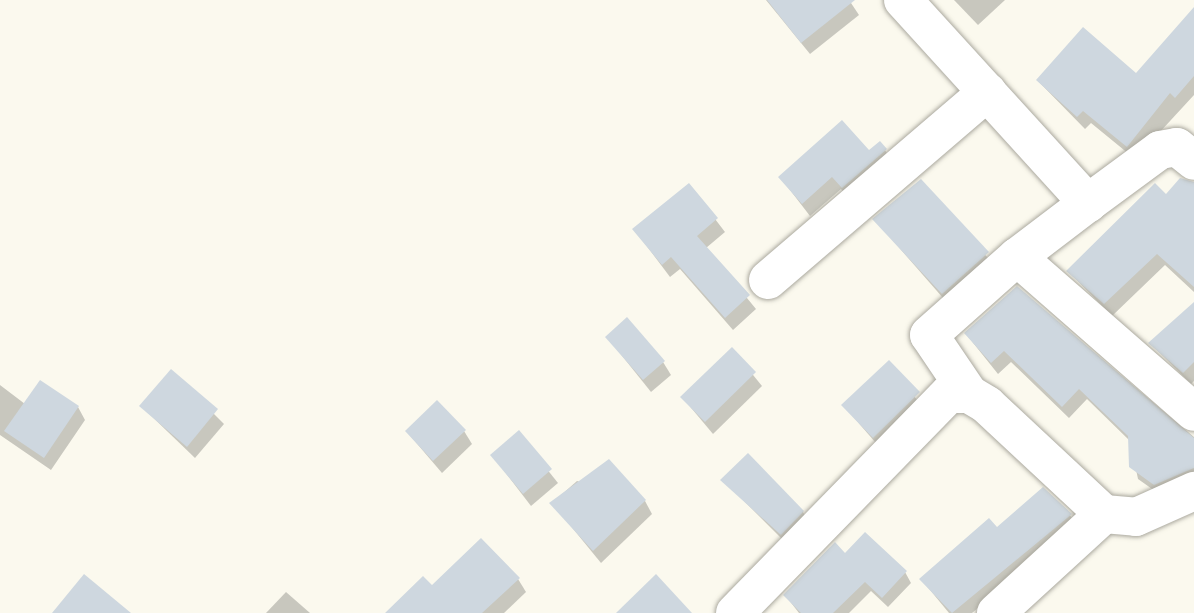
<!DOCTYPE html>
<html>
<head>
<meta charset="utf-8">
<style>
  body { margin:0 }
  #map { position:relative; width:1194px; height:613px; overflow:hidden; background:#fbf9ee; font-family:"IBM Plex Sans",sans-serif }
  div>[style] { position:absolute }
  .shadow>* { inset:0; background:#0003 }
  .building>* { inset:0; background:#ced7df }
  .roads { filter:drop-shadow(0 0 2px #aba99f) drop-shadow(0 0 2px #aba99f) }
  .minor>* { height:38px; margin:-19px; padding:0 19px; transform-origin:19px; border-radius:19px; background:#fff }
  span { translate:-50% -50%; white-space:nowrap; text-align:center; line-height:1.15; -webkit-text-stroke:7px #fff; paint-order:stroke }
</style>
</head>
<body>
<div id="map">
  <div class="shadow">
    <i style="clip-path:polygon(766px 0,849px 0,859px 15px,810px 54px)"></i>
    <i style="clip-path:polygon(954px 0,1005px 0,978px 25px)"></i>
    <i style="clip-path:polygon(1194px 10px,1194px 95px,1135px 159px,1091px 123px,1085px 129px,1038px 81px,1136px 75px)"></i>
    <i style="clip-path:polygon(885px 150px,893px 163px,850px 200px,841px 189px,810px 216px,780px 177px)"></i>
    <i style="clip-path:polygon(920px 181px,995px 266px,950px 306px,875px 220px)"></i>
    <i style="clip-path:polygon(1194px 183px,1194px 292px,1165px 265px,1112px 316px,1068px 271px,1166px 196px)"></i>
    <i style="clip-path:polygon(689px 185px,725px 232px,706px 248px,756px 309px,733px 330px,680px 269px,670px 277px,634px 229px)"></i>
    <i style="clip-path:polygon(1017px 288px,1194px 437px,1194px 483px,1162px 496px,1138px 479px,1130px 441px,1087px 399px,1069px 418px,1011px 362px,998px 374px,966px 334px)"></i>
    <i style="clip-path:polygon(1194px 304px,1194px 381px,1191px 384px,1150px 343px)"></i>
    <i style="clip-path:polygon(607px 337px,663px 362px,671px 375px,651px 392px)"></i>
    <i style="clip-path:polygon(732px 349px,762px 386px,713px 434px,682px 397px)"></i>
    <i style="clip-path:polygon(888px 362px,924px 409px,882px 450px,843px 405px)"></i>
    <i style="clip-path:polygon(171px 371px,224px 424px,195px 458px,141px 406px)"></i>
    <i style="clip-path:polygon(0 385px,25px 404px,78px 407px,85px 420px,51px 470px,0 435px)"></i>
    <i style="clip-path:polygon(464px 431px,472px 444px,442px 473px,407px 432px)"></i>
    <i style="clip-path:polygon(518px 433px,558px 483px,531px 506px,492px 455px)"></i>
    <i style="clip-path:polygon(723px 480px,803px 512px,809px 523px,788px 545px)"></i>
    <i style="clip-path:polygon(577px 481px,645px 501px,652px 514px,601px 563px,552px 503px)"></i>
    <i style="clip-path:polygon(1070px 515px,1077px 527px,972px 613px,949px 613px,921px 579px,997px 529px)"></i>
    <i style="clip-path:polygon(845px 555px,905px 572px,911px 583px,888px 607px,871px 591px,849px 613px,799px 613px,785px 595px)"></i>
    <i style="clip-path:polygon(518px 579px,526px 592px,504px 613px,388px 613px,432px 588px)"></i>
    <i style="clip-path:polygon(286px 592px,310px 613px,266px 613px)"></i>
  </div>
  <div class="building">
    <i style="clip-path:polygon(767px 0,855px 0,801px 43px)"></i>
    <i style="clip-path:polygon(1194px 7px,1194px 76px,1175px 98px,1170px 93px,1127px 147px,1083px 111px,1077px 117px,1036px 80px,1083px 27px,1136px 73px)"></i>
    <i style="clip-path:polygon(842px 120px,869px 150px,880px 141px,887px 149px,842px 188px,832px 177px,802px 204px,778px 177px)"></i>
    <i style="clip-path:polygon(1180px 178px,1194px 182px,1194px 287px,1157px 254px,1104px 304px,1066px 271px,1155px 183px,1166px 194px)"></i>
    <i style="clip-path:polygon(921px 179px,989px 252px,942px 294px,872px 219px)"></i>
    <i style="clip-path:polygon(689px 183px,718px 218px,697px 236px,750px 295px,725px 318px,671px 257px,662px 265px,632px 229px)"></i>
    <i style="clip-path:polygon(1017px 286px,1194px 438px,1194px 468px,1154px 485px,1129px 467px,1128px 436px,1079px 389px,1062px 407px,1004px 351px,991px 363px,964px 333px)"></i>
    <i style="clip-path:polygon(1194px 302px,1194px 362px,1183px 373px,1148px 343px)"></i>
    <i style="clip-path:polygon(627px 317px,665px 361px,643px 380px,605px 337px)"></i>
    <i style="clip-path:polygon(732px 347px,756px 372px,705px 422px,680px 397px)"></i>
    <i style="clip-path:polygon(889px 360px,920px 392px,873px 438px,841px 405px)"></i>
    <i style="clip-path:polygon(171px 369px,218px 409px,187px 447px,139px 406px)"></i>
    <i style="clip-path:polygon(40px 380px,79px 406px,44px 458px,4px 431px)"></i>
    <i style="clip-path:polygon(437px 400px,466px 430px,433px 461px,405px 431px)"></i>
    <i style="clip-path:polygon(519px 430px,552px 469px,523px 494px,490px 455px)"></i>
    <i style="clip-path:polygon(748px 453px,804px 511px,781px 535px,720px 480px)"></i>
    <i style="clip-path:polygon(609px 459px,646px 500px,593px 551px,549px 503px)"></i>
    <i style="clip-path:polygon(1043px 487px,1072px 514px,952px 613px,919px 579px,989px 518px,997px 527px)"></i>
    <i style="clip-path:polygon(865px 532px,907px 571px,882px 598px,865px 582px,833px 613px,801px 613px,783px 595px,835px 542px,845px 553px)"></i>
    <i style="clip-path:polygon(481px 538px,520px 578px,482px 613px,385px 613px,423px 576px,432px 585px)"></i>
    <i style="clip-path:polygon(84px 574px,131px 613px,52px 613px)"></i>
    <i style="clip-path:polygon(656px 574px,692px 613px,616px 613px)"></i>
  </div>
  <div class="roads">
    <div class="minor">
      <i style="left:903px;top:0;width:275px;rotate:47.7deg"></i>
      <i style="left:1088px;top:203px;width:89px;rotate:142.7deg"></i>
      <i style="left:1017px;top:257px;width:235px;rotate:41.2deg"></i>
      <i style="left:1088px;top:203px;width:89px;rotate:-36.4deg"></i>
      <i style="left:1160px;top:150px;width:17px;rotate:-10deg"></i>
      <i style="left:1177px;top:147px;width:22px;rotate:39deg"></i>
      <i style="left:768px;top:280px;width:289px;rotate:-40.6deg"></i>
      <i style="left:969px;top:394px;width:71px;rotate:-124.1deg"></i>
      <i style="left:929px;top:335px;width:118px;rotate:-41.6deg"></i>
      <i style="left:735px;top:613px;width:306px;rotate:-45.7deg"></i>
      <i style="left:949px;top:394px;width:20px"></i>
      <i style="left:969px;top:394px;width:21px;rotate:31deg"></i>
      <i style="left:987px;top:405px;width:160px;rotate:43deg"></i>
      <i style="left:1104px;top:514px;width:32px;rotate:5deg"></i>
      <i style="left:1136px;top:517px;width:64px;rotate:-24.1deg"></i>
      <i style="left:996px;top:613px;width:147px;rotate:-42.5deg"></i>
    </div>
  </div>
</div>
</body>
</html>
